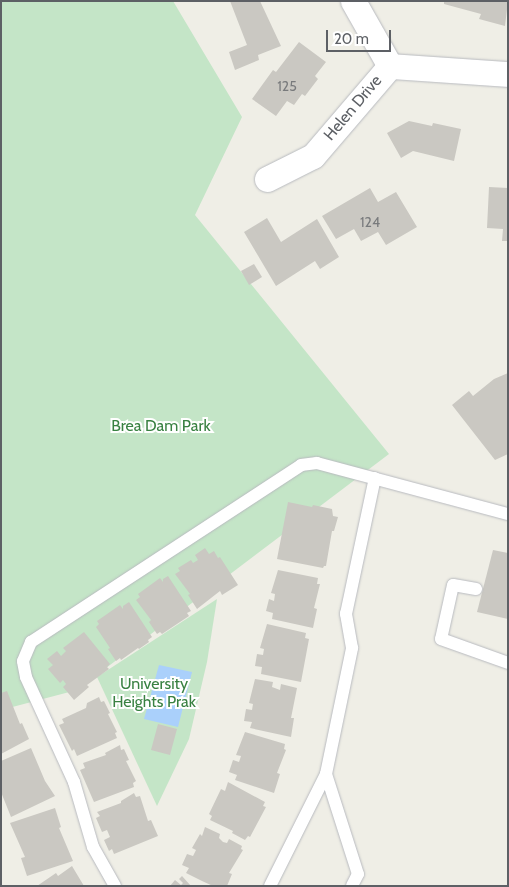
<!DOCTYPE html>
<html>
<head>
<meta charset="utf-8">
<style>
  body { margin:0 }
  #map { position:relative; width:509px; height:887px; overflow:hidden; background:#efeee6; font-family:Cabin,sans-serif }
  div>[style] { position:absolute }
  .green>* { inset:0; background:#c4e5c7 }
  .water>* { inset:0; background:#aad0fb }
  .building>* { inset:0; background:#cac8c2 }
  .roads { filter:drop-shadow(0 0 1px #b8babf) drop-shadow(0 0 1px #b8babf) }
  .lane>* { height:12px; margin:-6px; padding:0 6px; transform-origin:6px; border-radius:6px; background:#fff }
  .street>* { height:25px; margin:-12.5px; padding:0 12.5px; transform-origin:12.5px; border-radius:12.5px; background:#fff }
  span { translate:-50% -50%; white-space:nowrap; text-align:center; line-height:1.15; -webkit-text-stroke:4px #fff; paint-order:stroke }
  .number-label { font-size:14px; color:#787a7c }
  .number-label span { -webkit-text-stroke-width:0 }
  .street-label { font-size:16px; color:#5d6065 }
  .park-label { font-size:16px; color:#398142 }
  .frame { position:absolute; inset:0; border:2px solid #5d6065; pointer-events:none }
  .scale { position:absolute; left:326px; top:30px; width:65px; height:22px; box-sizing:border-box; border:2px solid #5d6065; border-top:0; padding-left:6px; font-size:15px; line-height:18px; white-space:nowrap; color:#5d6065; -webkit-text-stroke:4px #fff; paint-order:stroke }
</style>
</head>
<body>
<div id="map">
  <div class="green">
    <i style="clip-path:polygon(1px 1px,173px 1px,242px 117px,195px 215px,389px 454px,77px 690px,1px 710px)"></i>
    <i style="clip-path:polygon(217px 599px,207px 662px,189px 739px,157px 806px,97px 677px)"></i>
  </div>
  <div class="water">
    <i style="clip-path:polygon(159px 665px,192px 672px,178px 727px,144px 719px)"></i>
  </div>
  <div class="building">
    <i style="clip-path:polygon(230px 1px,260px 1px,281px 46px,258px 55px,259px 60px,235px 70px,229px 52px,247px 45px)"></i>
    <i style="clip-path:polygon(444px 1px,508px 1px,505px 26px,479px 19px,481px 14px,444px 4px)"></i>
    <i style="clip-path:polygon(299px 42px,326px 62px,315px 76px,318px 79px,305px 96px,302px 94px,294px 105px,287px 101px,276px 116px,252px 99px,273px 70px,276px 72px)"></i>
    <i style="clip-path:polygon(409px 121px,432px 126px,433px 123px,461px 129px,454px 161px,413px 151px,401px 158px,387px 133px)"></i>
    <i style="clip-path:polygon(489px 187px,508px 188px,508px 241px,502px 241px,503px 229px,487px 228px)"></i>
    <i style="clip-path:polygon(370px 188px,378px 202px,396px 192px,417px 227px,386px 245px,378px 232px,361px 241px,354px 229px,336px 239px,322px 216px)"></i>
    <i style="clip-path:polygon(267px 218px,281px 242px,317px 219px,339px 257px,320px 269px,315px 261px,276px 286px,244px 232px)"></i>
    <i style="clip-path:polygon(254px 264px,262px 277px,249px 285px,241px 271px)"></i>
    <i style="clip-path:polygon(508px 373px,508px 454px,495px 460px,452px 405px,469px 391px,473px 396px,494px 379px)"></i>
    <i style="clip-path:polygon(288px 502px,312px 507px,313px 505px,332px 509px,333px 516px,338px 517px,334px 531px,332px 531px,326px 566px,324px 566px,323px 568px,277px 559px)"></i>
    <i style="clip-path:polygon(205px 548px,209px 554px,214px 551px,218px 558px,220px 557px,238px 585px,222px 595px,220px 591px,197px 609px,188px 595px,190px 594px,175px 574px,180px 571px,178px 568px,191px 560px,193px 563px,198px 560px,195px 555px)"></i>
    <i style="clip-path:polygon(493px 550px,508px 553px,508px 619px,477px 612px)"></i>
    <i style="clip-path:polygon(278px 570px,318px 578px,317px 584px,320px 584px,314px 608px,317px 609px,313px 628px,272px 619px,273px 613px,266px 611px,269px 599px,274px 601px,275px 594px,271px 593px)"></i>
    <i style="clip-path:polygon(168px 576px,191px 611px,187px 613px,189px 616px,162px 634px,160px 632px,157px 634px,149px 622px,151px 620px,136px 600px,140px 597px,138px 594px,160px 578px,163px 582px,163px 579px)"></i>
    <i style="clip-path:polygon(129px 602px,152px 637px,148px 640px,149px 642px,139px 649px,138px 648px,121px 660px,120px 658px,116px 661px,108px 649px,110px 648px,96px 627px,99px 624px,97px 621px,120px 605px,123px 609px,123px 606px)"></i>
    <i style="clip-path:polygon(267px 624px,306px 633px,305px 638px,309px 639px,301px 682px,261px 674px,262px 667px,255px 666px,257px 654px,263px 655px,264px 649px,260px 648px)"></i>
    <i style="clip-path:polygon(84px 632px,110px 664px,107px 667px,109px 669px,87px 685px,89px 687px,74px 700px,63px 687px,66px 684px,63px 680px,60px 683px,48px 669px,53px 665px,47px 659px,57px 651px,61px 656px,66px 651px,63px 648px)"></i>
    <i style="clip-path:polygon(255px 679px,273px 682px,272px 687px,280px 690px,281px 684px,297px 688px,291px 718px,294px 718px,291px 737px,250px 728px,252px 722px,244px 721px,246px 709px,252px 710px,253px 704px,249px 703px)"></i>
    <i style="clip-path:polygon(7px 691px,20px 724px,22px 723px,29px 739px,1px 754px,1px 693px)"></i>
    <i style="clip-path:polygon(99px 697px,101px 702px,104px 701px,110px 713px,108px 714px,117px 732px,115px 733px,117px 738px,77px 756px,74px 749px,72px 751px,59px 725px,64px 723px,62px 719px,86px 708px,87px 703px)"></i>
    <i style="clip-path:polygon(158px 724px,177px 729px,170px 755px,151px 750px)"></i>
    <i style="clip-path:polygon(245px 732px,285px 744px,284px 749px,286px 750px,277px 773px,280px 774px,274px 793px,235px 780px,237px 775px,229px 772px,233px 760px,239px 762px,241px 756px,236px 755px)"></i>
    <i style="clip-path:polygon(120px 745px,121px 750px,124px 749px,129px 760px,126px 761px,136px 781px,133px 783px,134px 787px,94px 802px,80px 770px,85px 768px,83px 763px,106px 755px,105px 753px)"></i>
    <i style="clip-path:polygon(31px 748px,45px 781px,55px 796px,11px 817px,1px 792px,1px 761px)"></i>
    <i style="clip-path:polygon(228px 782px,265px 802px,263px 806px,266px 807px,250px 837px,248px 836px,245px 840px,232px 833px,233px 831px,210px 820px,212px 816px,209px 814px,221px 789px,225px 791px)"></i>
    <i style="clip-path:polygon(134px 793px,136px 797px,140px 796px,148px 821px,151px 820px,158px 836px,114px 854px,112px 849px,109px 851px,104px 840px,110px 837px,107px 830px,102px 832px,96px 818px,100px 816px,97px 812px,121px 803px,121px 801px)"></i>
    <i style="clip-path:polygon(55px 808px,61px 827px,59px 828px,73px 861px,27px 876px,21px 858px,25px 857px,10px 823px)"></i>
    <i style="clip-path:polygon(205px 827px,220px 834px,219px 838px,223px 842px,227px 843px,229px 839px,242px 846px,241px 849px,243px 850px,229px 873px,232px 874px,227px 886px,213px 886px,202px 881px,186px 873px,189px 868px,182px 865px,187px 854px,193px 856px,196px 850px,192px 848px,200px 834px,202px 836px)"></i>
    <i style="clip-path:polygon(72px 866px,84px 886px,37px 886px,56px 873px,58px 876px)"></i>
    <i style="clip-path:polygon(182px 876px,191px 886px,170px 886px,175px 880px,181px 885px,183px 883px,179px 879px)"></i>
  </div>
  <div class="roads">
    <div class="lane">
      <i style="left:476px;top:589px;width:23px;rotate:-170deg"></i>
      <i style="left:453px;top:585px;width:55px;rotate:102.5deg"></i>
      <i style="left:441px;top:639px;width:71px;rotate:19.7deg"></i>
      <i style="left:326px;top:774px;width:105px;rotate:72.3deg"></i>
      <i style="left:358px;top:874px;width:13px;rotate:117deg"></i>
      <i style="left:115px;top:886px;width:45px;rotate:-119.4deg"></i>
      <i style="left:93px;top:847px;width:68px;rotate:-106.3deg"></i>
      <i style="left:74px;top:782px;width:115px;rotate:-114.6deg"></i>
      <i style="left:26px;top:677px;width:16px;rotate:-101deg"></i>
      <i style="left:23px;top:661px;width:21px;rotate:-67deg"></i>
      <i style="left:31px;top:642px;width:323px;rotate:-33.2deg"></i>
      <i style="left:301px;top:465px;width:16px;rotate:-7deg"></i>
      <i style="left:317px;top:463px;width:198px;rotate:15deg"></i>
      <i style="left:270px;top:886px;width:125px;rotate:-63.4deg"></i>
      <i style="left:326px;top:774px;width:129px;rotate:-78.3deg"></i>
      <i style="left:352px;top:648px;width:35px;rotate:-100deg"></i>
      <i style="left:346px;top:614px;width:139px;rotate:-78deg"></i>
    </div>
    <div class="street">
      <i style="left:353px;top:1px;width:75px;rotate:60.4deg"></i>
      <i style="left:267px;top:179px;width:51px;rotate:-26.6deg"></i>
      <i style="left:313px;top:156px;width:118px;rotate:-49.5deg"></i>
      <i style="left:390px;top:66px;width:118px;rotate:3.9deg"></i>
    </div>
  </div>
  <div class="number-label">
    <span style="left:287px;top:86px">125</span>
    <span style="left:370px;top:222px">124</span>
  </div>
  <div class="street-label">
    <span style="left:353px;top:108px;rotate:-50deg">Helen Drive</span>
  </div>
  <div class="park-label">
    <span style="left:161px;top:426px">Brea Dam Park</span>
    <span style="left:154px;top:693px">University<br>Heights Prak</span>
  </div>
  <div class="frame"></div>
  <div class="scale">20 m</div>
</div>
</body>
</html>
